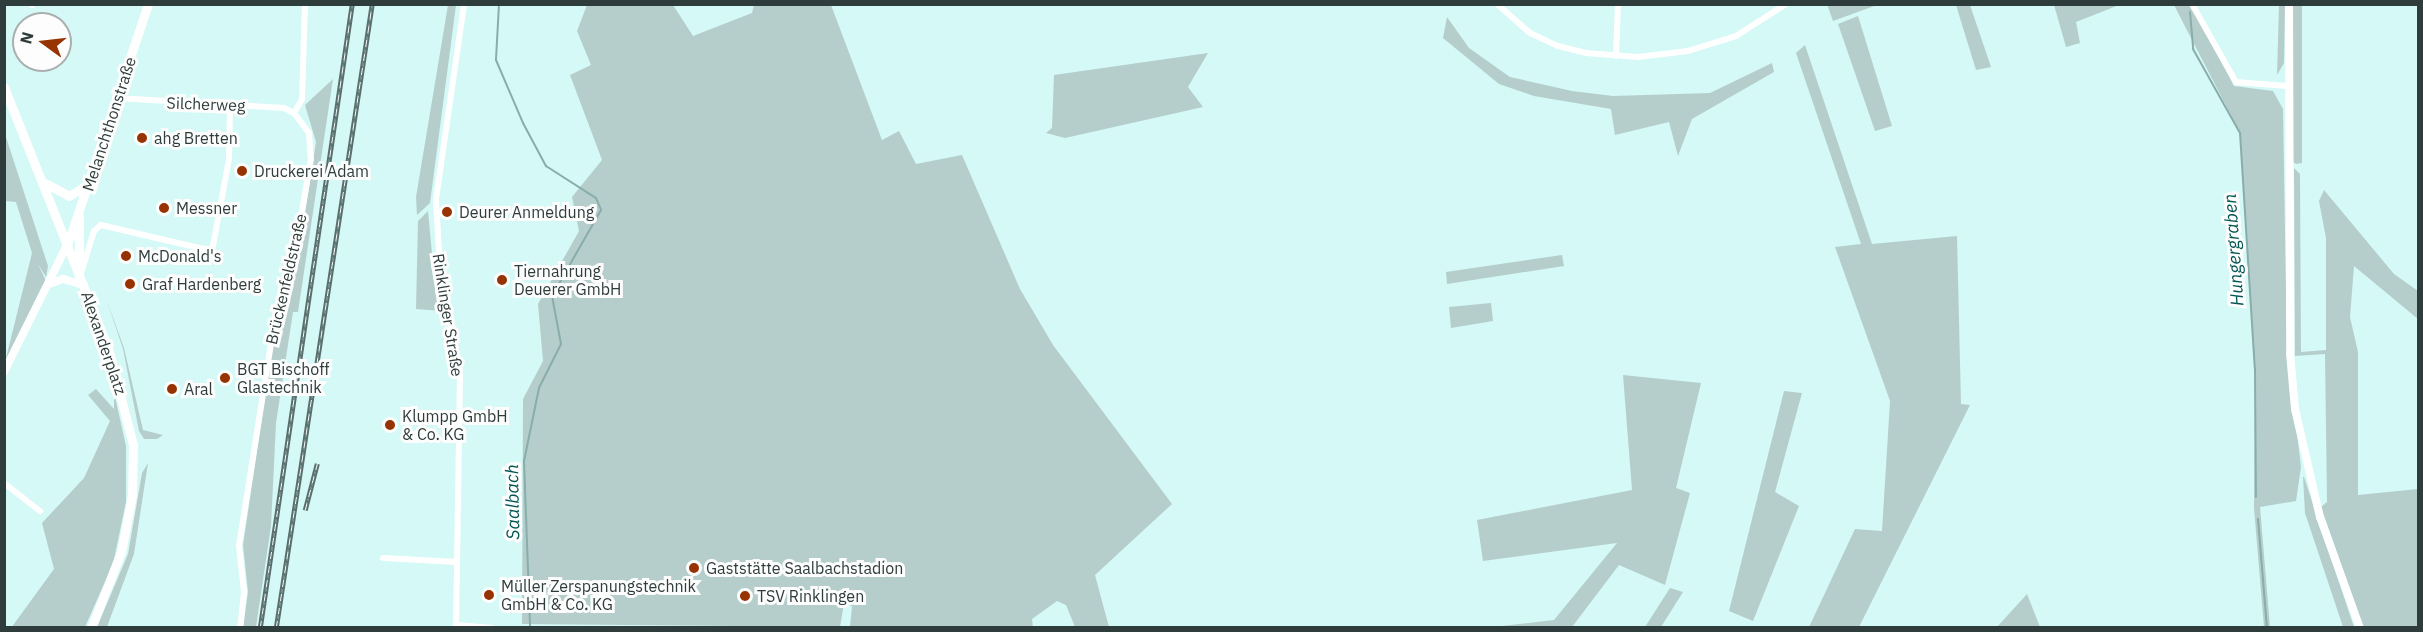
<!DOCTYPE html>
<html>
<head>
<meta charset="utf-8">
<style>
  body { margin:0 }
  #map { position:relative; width:2423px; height:632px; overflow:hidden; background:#d4f9f6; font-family:"IBM Plex Sans",sans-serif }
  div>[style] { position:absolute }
  .green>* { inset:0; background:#b5cecc }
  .stream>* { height:2px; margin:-1px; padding:0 1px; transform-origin:1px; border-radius:1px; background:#88adaa }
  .minor>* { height:6px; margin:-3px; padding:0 3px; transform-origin:3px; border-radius:3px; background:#fff }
  .tertiary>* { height:8px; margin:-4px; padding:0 4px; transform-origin:4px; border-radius:4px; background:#fff }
  .primary>* { height:9px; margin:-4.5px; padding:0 4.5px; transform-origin:4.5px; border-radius:4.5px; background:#fff }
  .rail>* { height:4.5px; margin-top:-2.25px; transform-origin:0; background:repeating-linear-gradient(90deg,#fdfdfd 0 7px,#5a6f6d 0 14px); box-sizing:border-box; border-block:2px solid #5a6f6d }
  .dots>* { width:16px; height:16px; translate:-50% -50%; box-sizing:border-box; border:3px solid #fdfdfd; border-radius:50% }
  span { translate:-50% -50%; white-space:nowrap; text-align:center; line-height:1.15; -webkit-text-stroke:6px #fdfdfd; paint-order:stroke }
  .street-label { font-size:16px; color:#2e3d3b }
  .poi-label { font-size:16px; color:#2e3d3b }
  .left { translate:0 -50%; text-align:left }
  .water-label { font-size:18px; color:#015653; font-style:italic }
  .frame { position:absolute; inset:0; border:6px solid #2e3d3b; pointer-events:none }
  .north { position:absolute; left:12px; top:12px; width:60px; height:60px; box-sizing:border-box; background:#fdfdfd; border:2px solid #aab0af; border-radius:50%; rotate:285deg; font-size:16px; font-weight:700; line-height:24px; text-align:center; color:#2e3d3b }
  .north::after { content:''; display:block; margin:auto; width:21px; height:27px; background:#973300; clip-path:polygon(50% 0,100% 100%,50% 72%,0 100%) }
</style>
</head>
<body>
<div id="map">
  <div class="green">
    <i style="clip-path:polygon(1827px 4px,1877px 4px,1877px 5px,1833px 21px)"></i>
    <i style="clip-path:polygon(448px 5px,456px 5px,430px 203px,417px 215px,416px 197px)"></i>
    <i style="clip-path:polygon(587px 5px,673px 5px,693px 36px,752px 13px,754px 5px,831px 5px,882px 140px,899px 131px,916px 164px,962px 155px,1020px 289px,1053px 345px,1172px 504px,1095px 575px,1109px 627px,1075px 627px,1066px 605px,1057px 601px,1032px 619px,1033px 628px,850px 627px,852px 606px,844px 603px,840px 627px,522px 624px,523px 399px,543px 361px,538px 304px,579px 231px,572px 197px,602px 160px,570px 75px,591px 65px,577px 31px)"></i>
    <i style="clip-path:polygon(1956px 5px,1970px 5px,1991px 67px,1976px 70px)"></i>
    <i style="clip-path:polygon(2054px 5px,2054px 4px,2119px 5px,2076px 22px,2080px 43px,2066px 47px)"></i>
    <i style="clip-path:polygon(2174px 5px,2192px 5px,2234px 86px,2273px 91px,2283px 109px,2287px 351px,2301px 467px,2296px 501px,2260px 507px,2270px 627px,2264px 627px,2254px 508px,2255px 369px,2240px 133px)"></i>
    <i style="clip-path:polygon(2279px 5px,2285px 5px,2284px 63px,2277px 75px)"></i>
    <i style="clip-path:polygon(2292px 5px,2302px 5px,2302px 163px,2296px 164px,2292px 161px)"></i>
    <i style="clip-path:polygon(1858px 16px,1892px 126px,1875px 131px,1838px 24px)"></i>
    <i style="clip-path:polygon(1447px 17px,1469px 48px,1510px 77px,1572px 91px,1613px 96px,1710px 93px,1772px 63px,1774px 72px,1692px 119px,1678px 156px,1669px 122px,1615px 135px,1611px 109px,1534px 96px,1499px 84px,1443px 38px)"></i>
    <i style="clip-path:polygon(1805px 45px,1872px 244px,1957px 236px,1961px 404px,1970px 405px,1859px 627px,1809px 627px,1855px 529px,1882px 531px,1890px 401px,1835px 247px,1861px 244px,1796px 53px)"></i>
    <i style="clip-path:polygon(1208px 53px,1188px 87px,1203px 107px,1065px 138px,1046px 133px,1052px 128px,1054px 75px)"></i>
    <i style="clip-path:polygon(333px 79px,298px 312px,293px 312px,276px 423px,271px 526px,256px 627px,243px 628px,248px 592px,243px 545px,278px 311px,299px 252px,316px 142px,305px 105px)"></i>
    <i style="clip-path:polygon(4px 131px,48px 266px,46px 277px,38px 264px,46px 281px,5px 362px,32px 253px,16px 202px,5px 201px)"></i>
    <i style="clip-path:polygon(2294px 168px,2300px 174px,2301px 352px,2326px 350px,2326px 238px,2319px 201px,2324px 190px,2394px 274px,2418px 291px,2418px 319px,2354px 266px,2350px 317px,2358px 352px,2358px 495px,2418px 489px,2418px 627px,2363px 627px,2321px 507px,2327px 502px,2325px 354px,2295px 356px)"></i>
    <i style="clip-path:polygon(428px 211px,433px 264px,442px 311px,416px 309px,418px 221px)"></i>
    <i style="clip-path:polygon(1562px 255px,1564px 266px,1447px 284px,1446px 272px)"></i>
    <i style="clip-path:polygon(107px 301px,124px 348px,143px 430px,163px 435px,157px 439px,144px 439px,139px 431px,123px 349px)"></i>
    <i style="clip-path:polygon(1491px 303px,1493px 321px,1451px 328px,1449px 307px)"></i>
    <i style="clip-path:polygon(1623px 375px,1701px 383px,1676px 488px,1690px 493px,1665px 585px,1619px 565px,1572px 627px,1493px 627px,1554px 620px,1617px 543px,1483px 561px,1477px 520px,1632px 490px)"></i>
    <i style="clip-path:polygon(96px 389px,114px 409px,114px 392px,126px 446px,126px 502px,113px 564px,85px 627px,11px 628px,54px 569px,42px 523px,84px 478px,110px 421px,88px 395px)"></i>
    <i style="clip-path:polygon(1784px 391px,1802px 393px,1775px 492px,1799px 506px,1753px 621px,1729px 611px)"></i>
    <i style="clip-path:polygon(148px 463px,134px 554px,107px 627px,97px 627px,128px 554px,142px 473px)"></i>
    <i style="clip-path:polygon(2303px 477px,2304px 477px,2354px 627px,2343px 627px,2305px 513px)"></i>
    <i style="clip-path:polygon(1670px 588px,1683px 592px,1661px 627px,1645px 627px)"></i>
    <i style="clip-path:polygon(2027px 594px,2040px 627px,1997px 627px)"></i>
  </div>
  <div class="stream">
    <i style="left:499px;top:4px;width:56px;rotate:93.1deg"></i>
    <i style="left:496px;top:60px;width:69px;rotate:66.8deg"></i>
    <i style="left:523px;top:123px;width:49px;rotate:61.9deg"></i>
    <i style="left:546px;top:166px;width:59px;rotate:32.6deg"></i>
    <i style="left:596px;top:198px;width:13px;rotate:67deg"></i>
    <i style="left:601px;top:210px;width:99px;rotate:119.7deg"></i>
    <i style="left:552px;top:296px;width:49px;rotate:79.4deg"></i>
    <i style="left:561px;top:344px;width:49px;rotate:116.6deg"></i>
    <i style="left:539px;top:388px;width:75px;rotate:101.6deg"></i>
    <i style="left:524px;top:461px;width:167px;rotate:87.9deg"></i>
    <i style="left:2190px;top:12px;width:37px;rotate:85deg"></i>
    <i style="left:2193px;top:49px;width:96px;rotate:60.8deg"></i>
    <i style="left:2240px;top:133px;width:236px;rotate:86.4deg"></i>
    <i style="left:2255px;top:369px;width:128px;rotate:89.6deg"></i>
    <i style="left:2258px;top:519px;width:109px;rotate:85.3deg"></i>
  </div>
  <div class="minor">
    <i style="left:1497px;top:4px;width:44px;rotate:41.3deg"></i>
    <i style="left:1530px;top:33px;width:31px;rotate:25deg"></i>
    <i style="left:1558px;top:46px;width:29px;rotate:14deg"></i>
    <i style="left:1586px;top:53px;width:52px;rotate:4.4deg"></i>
    <i style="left:1638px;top:57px;width:50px;rotate:-6.8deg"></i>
    <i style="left:1688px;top:51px;width:50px;rotate:-17.4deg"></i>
    <i style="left:1736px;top:36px;width:59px;rotate:-32.6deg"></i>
    <i style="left:2192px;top:4px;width:90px;rotate:60.6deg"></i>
    <i style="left:2236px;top:82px;width:51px;rotate:4.5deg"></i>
    <i style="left:32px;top:5px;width:1px;rotate:-90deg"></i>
    <i style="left:1616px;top:56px;width:52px;rotate:-87.8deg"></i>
    <i style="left:117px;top:98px;width:167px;rotate:3.4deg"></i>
    <i style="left:284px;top:108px;width:11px;rotate:27deg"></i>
    <i style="left:294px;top:113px;width:25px;rotate:53deg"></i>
    <i style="left:309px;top:133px;width:26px;rotate:86deg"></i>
    <i style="left:311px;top:159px;width:94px;rotate:99.8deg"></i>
    <i style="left:295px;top:252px;width:63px;rotate:107.6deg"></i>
    <i style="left:276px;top:312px;width:236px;rotate:99deg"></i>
    <i style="left:239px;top:545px;width:47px;rotate:83.9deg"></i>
    <i style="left:244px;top:592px;width:36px;rotate:96deg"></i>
    <i style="left:294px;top:113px;width:16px;rotate:-60deg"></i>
    <i style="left:302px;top:99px;width:95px;rotate:-88.2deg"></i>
    <i style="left:81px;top:273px;width:44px;rotate:-72.8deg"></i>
    <i style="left:94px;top:231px;width:9px;rotate:-41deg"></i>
    <i style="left:101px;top:225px;width:114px;rotate:13.2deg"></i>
    <i style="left:212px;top:251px;width:94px;rotate:-79.5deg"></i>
    <i style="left:229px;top:159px;width:53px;rotate:-88.9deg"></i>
    <i style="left:4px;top:483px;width:46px;rotate:37.9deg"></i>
    <i style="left:383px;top:558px;width:74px;rotate:3.1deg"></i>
    <i style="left:457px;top:625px;width:35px;rotate:5deg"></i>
    <i style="left:456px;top:628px;width:257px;rotate:-89.1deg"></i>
    <i style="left:460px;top:371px;width:106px;rotate:-100.9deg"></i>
    <i style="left:440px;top:267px;width:68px;rotate:-93.4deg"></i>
    <i style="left:436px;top:199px;width:197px;rotate:-81.8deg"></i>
  </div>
  <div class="tertiary">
    <i style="left:2289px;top:4px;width:349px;rotate:89.8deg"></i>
    <i style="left:2290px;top:353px;width:56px;rotate:84.9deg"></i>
    <i style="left:2295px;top:409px;width:111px;rotate:77deg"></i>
    <i style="left:2320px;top:517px;width:118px;rotate:70.2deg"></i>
    <i style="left:49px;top:284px;width:15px;rotate:-20deg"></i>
    <i style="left:63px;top:279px;width:22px;rotate:16deg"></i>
    <i style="left:4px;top:372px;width:144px;rotate:-63.6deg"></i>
  </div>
  <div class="primary">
    <i style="left:4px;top:87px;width:281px;rotate:68.3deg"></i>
    <i style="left:108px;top:348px;width:100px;rotate:75.5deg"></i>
    <i style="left:133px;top:445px;width:50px;rotate:91.1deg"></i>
    <i style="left:132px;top:495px;width:58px;rotate:100.9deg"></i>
    <i style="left:121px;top:552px;width:82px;rotate:111.5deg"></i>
    <i style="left:45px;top:183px;width:27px;rotate:28deg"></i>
    <i style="left:69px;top:196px;width:23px;rotate:-31deg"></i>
    <i style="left:79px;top:216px;width:52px;rotate:90deg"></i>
    <i style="left:68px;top:243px;width:252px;rotate:-71.5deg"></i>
  </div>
  <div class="rail">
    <i style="left:305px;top:510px;width:48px;rotate:-75.4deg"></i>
    <i style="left:260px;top:628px;width:631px;rotate:-81.61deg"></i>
    <i style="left:276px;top:628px;width:631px;rotate:-81.25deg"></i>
  </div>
  <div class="dots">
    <i style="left:142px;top:138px;background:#973300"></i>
    <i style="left:242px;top:171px;background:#973300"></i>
    <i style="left:164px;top:208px;background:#973300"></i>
    <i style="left:447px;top:212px;background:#973300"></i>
    <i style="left:126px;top:256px;background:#973300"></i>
    <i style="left:502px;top:280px;background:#973300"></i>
    <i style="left:130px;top:284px;background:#973300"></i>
    <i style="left:225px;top:378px;background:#973300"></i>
    <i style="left:172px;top:389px;background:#973300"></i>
    <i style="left:390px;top:425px;background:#973300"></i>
    <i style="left:694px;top:568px;background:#973300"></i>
    <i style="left:489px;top:595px;background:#973300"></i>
    <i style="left:745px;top:596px;background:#973300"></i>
  </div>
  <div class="street-label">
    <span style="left:206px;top:104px;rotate:2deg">Silcherweg</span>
    <span style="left:109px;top:124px;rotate:-72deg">Melanchthonstraße</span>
    <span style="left:286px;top:279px;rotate:-77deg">Brückenfeldstraße</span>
    <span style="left:448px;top:315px;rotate:81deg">Rinklinger Straße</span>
    <span style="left:104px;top:343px;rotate:71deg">Alexanderplatz</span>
  </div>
  <div class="poi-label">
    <span class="left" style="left:154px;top:138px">ahg Bretten</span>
    <span class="left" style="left:254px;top:171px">Druckerei Adam</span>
    <span class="left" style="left:176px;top:208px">Messner</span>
    <span class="left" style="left:459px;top:212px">Deurer Anmeldung</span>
    <span class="left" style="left:138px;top:256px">McDonald's</span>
    <span class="left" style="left:514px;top:280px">Tiernahrung<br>Deuerer GmbH</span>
    <span class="left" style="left:142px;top:284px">Graf Hardenberg</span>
    <span class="left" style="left:237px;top:378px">BGT Bischoff<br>Glastechnik</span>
    <span class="left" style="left:184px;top:389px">Aral</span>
    <span class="left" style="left:402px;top:425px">Klumpp GmbH<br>&amp; Co. KG</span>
    <span class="left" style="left:706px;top:568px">Gaststätte Saalbachstadion</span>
    <span class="left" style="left:501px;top:595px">Müller Zerspanungstechnik<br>GmbH &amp; Co. KG</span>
    <span class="left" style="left:757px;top:596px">TSV Rinklingen</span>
  </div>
  <div class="water-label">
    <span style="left:2234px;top:250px;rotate:-94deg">Hungergraben</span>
    <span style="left:513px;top:502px;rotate:-91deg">Saalbach</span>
  </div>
  <div class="frame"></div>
  <div class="north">N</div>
</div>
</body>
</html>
